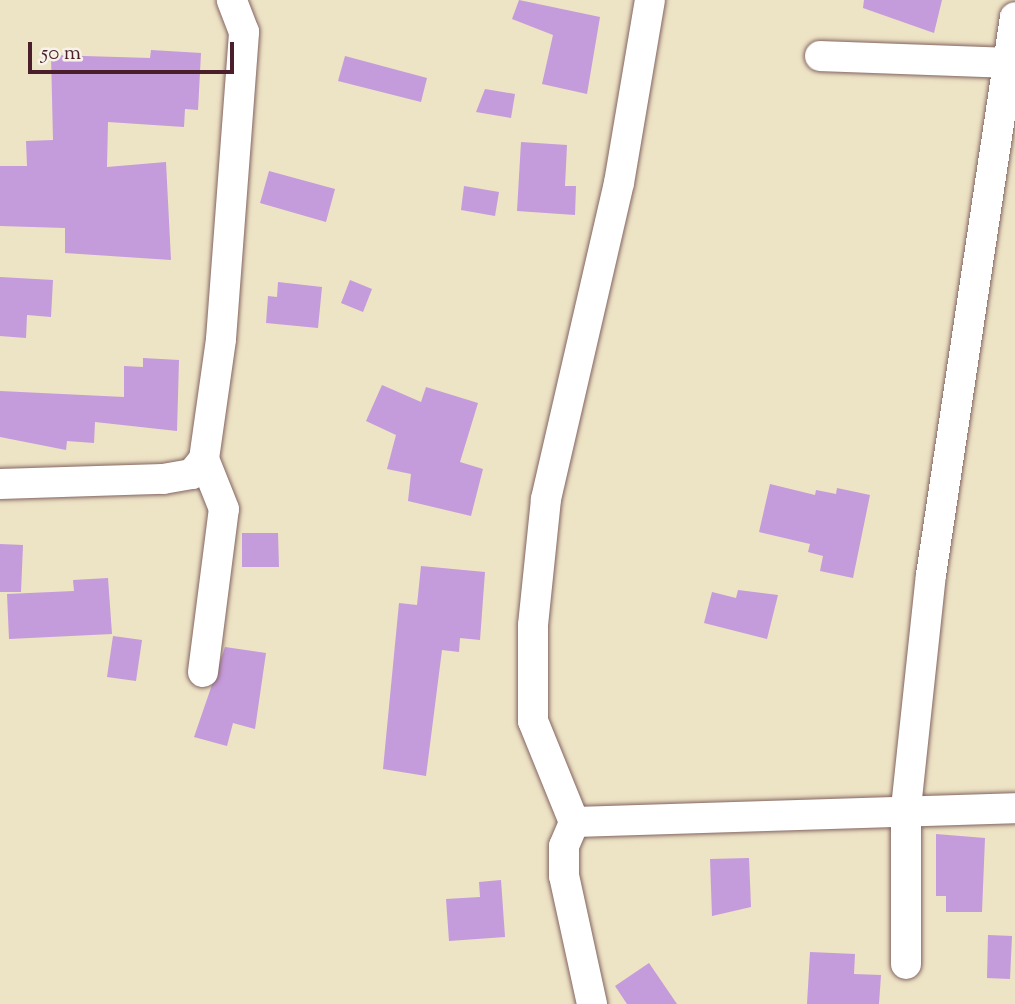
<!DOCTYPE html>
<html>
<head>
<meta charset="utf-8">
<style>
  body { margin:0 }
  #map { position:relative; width:1015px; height:1004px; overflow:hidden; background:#ede3c5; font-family:"Sorts Mill Goudy",serif }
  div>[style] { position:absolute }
  .building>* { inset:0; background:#c49bdb }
  .roads { filter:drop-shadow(0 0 2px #836461) drop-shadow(0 0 2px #836461) }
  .minor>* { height:30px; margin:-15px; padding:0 15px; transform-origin:15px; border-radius:15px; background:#fff }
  span { translate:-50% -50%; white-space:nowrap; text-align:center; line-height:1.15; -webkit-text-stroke:5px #f7f3e8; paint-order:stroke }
  .scale { position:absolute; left:28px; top:42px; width:206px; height:32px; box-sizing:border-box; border:4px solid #4a1f2b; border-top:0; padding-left:9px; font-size:21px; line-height:24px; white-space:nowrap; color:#4a1f2b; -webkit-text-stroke:5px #f7f3e8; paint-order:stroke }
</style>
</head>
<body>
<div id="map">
  <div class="building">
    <i style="clip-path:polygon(519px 0,600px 17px,587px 94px,542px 84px,553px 35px,512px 19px)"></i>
    <i style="clip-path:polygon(864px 0,942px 0,934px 33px,863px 8px)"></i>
    <i style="clip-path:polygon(151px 50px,201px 53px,198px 110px,185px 109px,184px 127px,108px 122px,107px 167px,166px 162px,171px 260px,65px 253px,65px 228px,0 226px,0 166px,27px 166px,26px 141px,53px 140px,51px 55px,150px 58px)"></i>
    <i style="clip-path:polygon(345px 56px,427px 78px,421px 102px,338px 81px)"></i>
    <i style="clip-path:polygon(485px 89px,515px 94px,511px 118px,476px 112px)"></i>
    <i style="clip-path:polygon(521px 142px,567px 145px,565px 186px,576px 186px,575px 215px,517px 211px)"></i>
    <i style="clip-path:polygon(269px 171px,335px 189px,326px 222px,260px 203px)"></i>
    <i style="clip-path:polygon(464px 186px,499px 192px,495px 216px,461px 210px)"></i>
    <i style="clip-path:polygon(0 277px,53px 280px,51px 317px,27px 315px,26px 338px,0 336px)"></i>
    <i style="clip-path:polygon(350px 280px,372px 289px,363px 312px,341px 303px)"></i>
    <i style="clip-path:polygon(278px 282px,322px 287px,318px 328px,266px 323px,268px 296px,277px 297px)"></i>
    <i style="clip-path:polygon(143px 358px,179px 360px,177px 431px,95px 422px,94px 443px,67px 441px,66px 450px,0 437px,0 391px,124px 397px,124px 366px,143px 367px)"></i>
    <i style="clip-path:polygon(382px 385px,421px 402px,426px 387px,478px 403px,460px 462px,483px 469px,471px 516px,408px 501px,411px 474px,387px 469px,396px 435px,366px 421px)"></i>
    <i style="clip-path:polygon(770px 484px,815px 495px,816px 490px,836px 494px,837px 488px,870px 495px,853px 578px,820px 571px,823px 556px,808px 552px,810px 544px,759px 532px)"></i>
    <i style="clip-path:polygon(242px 533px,278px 533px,279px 567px,242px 567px)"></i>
    <i style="clip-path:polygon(0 544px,23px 545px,21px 592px,0 592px)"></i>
    <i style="clip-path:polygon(421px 566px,485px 572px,480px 640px,460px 638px,459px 652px,442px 650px,426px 776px,383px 769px,399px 603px,417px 605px)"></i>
    <i style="clip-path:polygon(108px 578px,112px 634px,9px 639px,7px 594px,74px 591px,73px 580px)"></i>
    <i style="clip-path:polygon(738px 590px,778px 595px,767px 639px,704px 623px,712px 592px,736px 598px)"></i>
    <i style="clip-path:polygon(113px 636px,142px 640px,136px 681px,107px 677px)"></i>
    <i style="clip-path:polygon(225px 647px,266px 653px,255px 729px,233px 723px,227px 746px,194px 737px)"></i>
    <i style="clip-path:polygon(936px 834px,985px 838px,982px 912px,946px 912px,946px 896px,936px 896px)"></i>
    <i style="clip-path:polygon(749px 858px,751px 907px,712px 916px,710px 859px)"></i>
    <i style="clip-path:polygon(501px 880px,505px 937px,449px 941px,446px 899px,480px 897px,479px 882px)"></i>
    <i style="clip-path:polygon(988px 935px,1012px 936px,1010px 979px,987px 978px)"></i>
    <i style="clip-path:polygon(810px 952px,855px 954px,854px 974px,881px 975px,879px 1004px,807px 1004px)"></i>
    <i style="clip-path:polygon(649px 963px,677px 1004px,627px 1004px,615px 986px)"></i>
  </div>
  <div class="roads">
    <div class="minor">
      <i style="left:820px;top:56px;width:190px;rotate:2.1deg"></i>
      <i style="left:0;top:484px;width:163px;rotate:-1.8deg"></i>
      <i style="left:163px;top:479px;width:29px;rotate:-10deg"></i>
      <i style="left:192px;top:474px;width:19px;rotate:-51deg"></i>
      <i style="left:204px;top:459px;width:121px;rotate:-81.9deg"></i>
      <i style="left:221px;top:339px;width:308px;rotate:-85.7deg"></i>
      <i style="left:244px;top:32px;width:34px;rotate:-111deg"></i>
      <i style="left:203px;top:672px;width:164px;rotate:-82.7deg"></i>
      <i style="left:224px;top:509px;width:54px;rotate:-111.8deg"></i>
      <i style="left:574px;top:822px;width:441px;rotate:-1.8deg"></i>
      <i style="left:906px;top:964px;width:156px;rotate:-90deg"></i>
      <i style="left:906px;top:808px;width:234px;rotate:-83.9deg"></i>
      <i style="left:931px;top:575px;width:564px;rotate:-81.44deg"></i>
      <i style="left:592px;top:1004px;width:131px;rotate:-102.3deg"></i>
      <i style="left:564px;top:876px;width:30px;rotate:-90deg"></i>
      <i style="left:564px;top:846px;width:26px;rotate:-67deg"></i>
      <i style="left:574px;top:822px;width:109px;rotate:-112.1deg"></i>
      <i style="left:533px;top:721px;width:96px;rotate:-90deg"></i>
      <i style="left:533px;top:625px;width:127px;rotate:-84.1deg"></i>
      <i style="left:546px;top:499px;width:324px;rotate:-77deg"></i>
      <i style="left:619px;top:183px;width:186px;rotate:-80.4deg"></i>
    </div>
  </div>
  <div class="scale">50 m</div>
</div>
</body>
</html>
